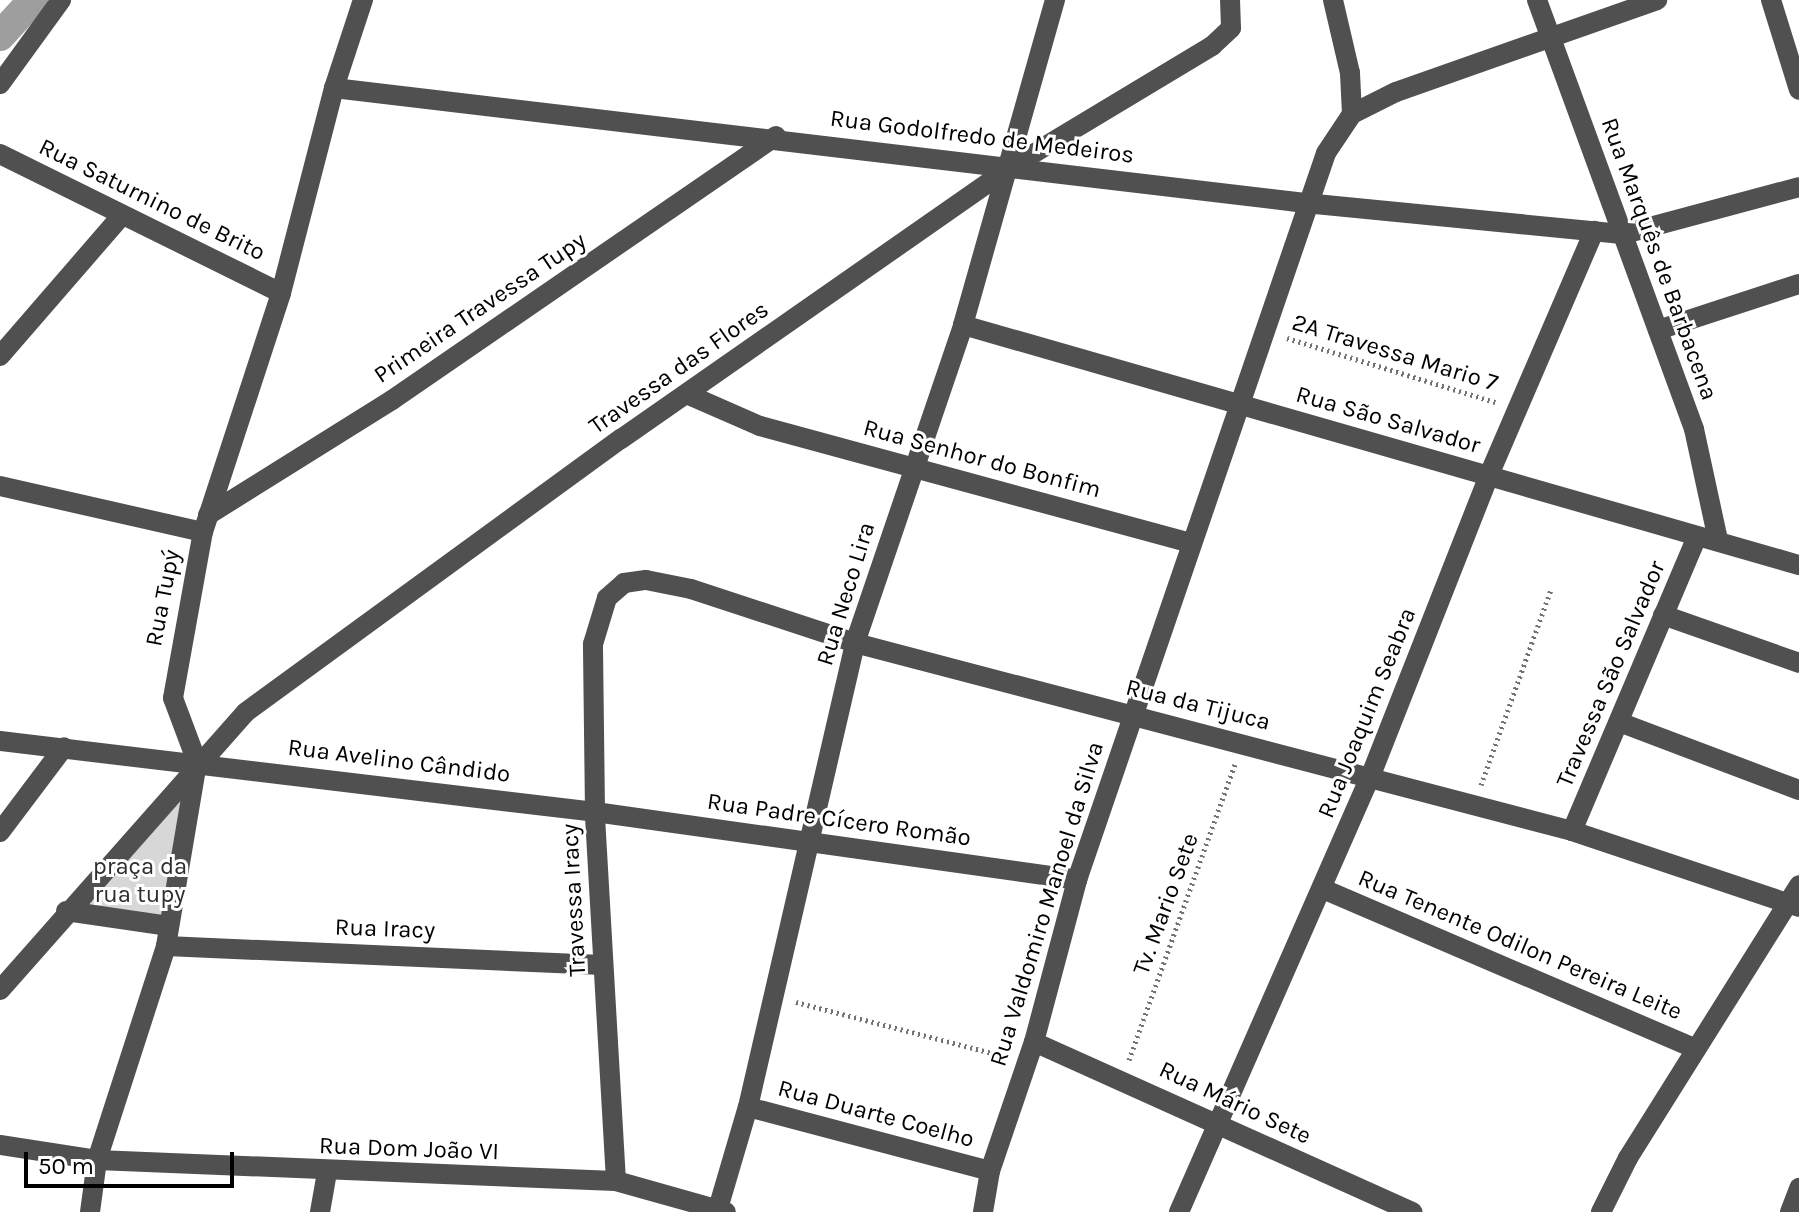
<!DOCTYPE html>
<html>
<head>
<meta charset="utf-8">
<style>
  body { margin:0 }
  #map { position:relative; width:1799px; height:1212px; overflow:hidden; background:#fff; font-family:Karla,sans-serif }
  div>[style] { position:absolute }
  .green>* { inset:0; background:#d7d7d7 }
  .canal>* { height:30px; margin:-15px; padding:0 15px; transform-origin:15px; border-radius:15px; background:#9e9e9e }
  .path>* { height:5px; margin-top:-2.5px; transform-origin:0; background:repeating-linear-gradient(90deg,#727272 0 2px,transparent 0 6px) }
  .minor>* { height:20px; margin:-10px; padding:0 10px; transform-origin:10px; border-radius:10px; background:#505050 }
  span { translate:-50% -50%; white-space:nowrap; text-align:center; line-height:1.15; -webkit-text-stroke:6px #fff; paint-order:stroke }
  .street-label { font-size:24px; color:#000 }
  .park-label { font-size:24px; color:#2e2e2e }
  .scale { position:absolute; left:24px; top:1152px; width:210px; height:36px; box-sizing:border-box; border:4px solid #000; border-top:0; padding-left:10px; font-size:24px; line-height:28px; white-space:nowrap; color:#000; -webkit-text-stroke:6px #fff; paint-order:stroke }
</style>
</head>
<body>
<div id="map">
  <div class="green">
    <i style="clip-path:polygon(197px 762px,169px 926px,70px 906px)"></i>
  </div>
  <div class="canal">
    <i style="left:0;top:36px;width:49px;rotate:-47.5deg"></i>
  </div>
  <div class="path">
    <i style="left:1287px;top:338px;width:218px;rotate:17.1deg"></i>
    <i style="left:1481px;top:785px;width:208px;rotate:-70.3deg"></i>
    <i style="left:796px;top:1002px;width:218px;rotate:14.6deg"></i>
    <i style="left:1129px;top:1060px;width:314px;rotate:-70.3deg"></i>
  </div>
  <div class="minor">
    <i style="left:1333px;top:0;width:75px;rotate:76.9deg"></i>
    <i style="left:1350px;top:73px;width:41px;rotate:87.2deg"></i>
    <i style="left:1537px;top:0;width:457px;rotate:69.9deg"></i>
    <i style="left:1694px;top:429px;width:114px;rotate:77.8deg"></i>
    <i style="left:1771px;top:0;width:94px;rotate:72.7deg"></i>
    <i style="left:0;top:84px;width:104px;rotate:-54deg"></i>
    <i style="left:334px;top:88px;width:978px;rotate:6.75deg"></i>
    <i style="left:1305px;top:203px;width:321px;rotate:5.6deg"></i>
    <i style="left:1624px;top:234px;width:181px;rotate:-15deg"></i>
    <i style="left:0;top:154px;width:313px;rotate:26.3deg"></i>
    <i style="left:963px;top:325px;width:870px;rotate:16.02deg"></i>
    <i style="left:1658px;top:330px;width:148px;rotate:-18.1deg"></i>
    <i style="left:0;top:356px;width:186px;rotate:-49.1deg"></i>
    <i style="left:689px;top:395px;width:77px;rotate:23.6deg"></i>
    <i style="left:760px;top:426px;width:446px;rotate:15.2deg"></i>
    <i style="left:0;top:486px;width:208px;rotate:12.8deg"></i>
    <i style="left:208px;top:515px;width:217px;rotate:-32deg"></i>
    <i style="left:392px;top:400px;width:466px;rotate:-34.5deg"></i>
    <i style="left:1663px;top:615px;width:144px;rotate:19.4deg"></i>
    <i style="left:1619px;top:722px;width:192px;rotate:20.7deg"></i>
    <i style="left:0;top:741px;width:599px;rotate:6.8deg"></i>
    <i style="left:595px;top:812px;width:487px;rotate:8deg"></i>
    <i style="left:1572px;top:831px;width:319px;rotate:-67deg"></i>
    <i style="left:0;top:832px;width:106px;rotate:-53deg"></i>
    <i style="left:1323px;top:889px;width:406px;rotate:23.2deg"></i>
    <i style="left:66px;top:911px;width:104px;rotate:8.3deg"></i>
    <i style="left:166px;top:946px;width:437px;rotate:2.5deg"></i>
    <i style="left:0;top:990px;width:371px;rotate:-48.5deg"></i>
    <i style="left:246px;top:712px;width:464px;rotate:-36.1deg"></i>
    <i style="left:621px;top:439px;width:473px;rotate:-34.9deg"></i>
    <i style="left:1009px;top:168px;width:237px;rotate:-31deg"></i>
    <i style="left:1212px;top:46px;width:26px;rotate:-43deg"></i>
    <i style="left:1231px;top:28px;width:28px;rotate:-92deg"></i>
    <i style="left:1034px;top:1042px;width:415px;rotate:24.2deg"></i>
    <i style="left:748px;top:1107px;width:250px;rotate:14.8deg"></i>
    <i style="left:0;top:1145px;width:98px;rotate:8.8deg"></i>
    <i style="left:97px;top:1160px;width:519px;rotate:2.32deg"></i>
    <i style="left:616px;top:1181px;width:114px;rotate:15.7deg"></i>
    <i style="left:616px;top:1181px;width:370px;rotate:-93.3deg"></i>
    <i style="left:595px;top:812px;width:168px;rotate:-90.7deg"></i>
    <i style="left:593px;top:644px;width:48px;rotate:-73.1deg"></i>
    <i style="left:607px;top:598px;width:23px;rotate:-41deg"></i>
    <i style="left:624px;top:583px;width:22px;rotate:-8deg"></i>
    <i style="left:646px;top:580px;width:46px;rotate:11.3deg"></i>
    <i style="left:691px;top:589px;width:173px;rotate:18.2deg"></i>
    <i style="left:855px;top:643px;width:741px;rotate:14.69deg"></i>
    <i style="left:1572px;top:831px;width:239px;rotate:18.5deg"></i>
    <i style="left:90px;top:1212px;width:52px;rotate:-82.3deg"></i>
    <i style="left:97px;top:1160px;width:225px;rotate:-72.1deg"></i>
    <i style="left:166px;top:946px;width:187px;rotate:-80.4deg"></i>
    <i style="left:197px;top:762px;width:68px;rotate:-110.6deg"></i>
    <i style="left:173px;top:698px;width:169px;rotate:-79.8deg"></i>
    <i style="left:203px;top:532px;width:251px;rotate:-71.9deg"></i>
    <i style="left:281px;top:293px;width:212px;rotate:-75.5deg"></i>
    <i style="left:334px;top:88px;width:93px;rotate:-71.8deg"></i>
    <i style="left:320px;top:1212px;width:40px;rotate:-80deg"></i>
    <i style="left:717px;top:1212px;width:109px;rotate:-73.6deg"></i>
    <i style="left:748px;top:1107px;width:476px;rotate:-77deg"></i>
    <i style="left:855px;top:643px;width:336px;rotate:-71.2deg"></i>
    <i style="left:963px;top:325px;width:338px;rotate:-74.2deg"></i>
    <i style="left:983px;top:1212px;width:42px;rotate:-80.3deg"></i>
    <i style="left:990px;top:1171px;width:136px;rotate:-71.2deg"></i>
    <i style="left:1034px;top:1042px;width:168px;rotate:-75.1deg"></i>
    <i style="left:1077px;top:880px;width:768px;rotate:-71.09deg"></i>
    <i style="left:1326px;top:153px;width:47px;rotate:-56.3deg"></i>
    <i style="left:1352px;top:114px;width:49px;rotate:-26.6deg"></i>
    <i style="left:1396px;top:92px;width:277px;rotate:-19.4deg"></i>
    <i style="left:1179px;top:1212px;width:472px;rotate:-66.3deg"></i>
    <i style="left:1369px;top:780px;width:328px;rotate:-68.5deg"></i>
    <i style="left:1489px;top:475px;width:266px;rotate:-66.7deg"></i>
    <i style="left:1601px;top:1212px;width:60px;rotate:-63.4deg"></i>
    <i style="left:1628px;top:1158px;width:322px;rotate:-57.9deg"></i>
    <i style="left:1790px;top:1212px;width:26px;rotate:-69deg"></i>
  </div>
  <div class="street-label">
    <span style="left:982px;top:137px;rotate:7deg">Rua Godolfredo de Medeiros</span>
    <span style="left:152px;top:200px;rotate:26deg">Rua Saturnino de Brito</span>
    <span style="left:1659px;top:259px;rotate:70deg">Rua Marquês de Barbacena</span>
    <span style="left:480px;top:308px;rotate:-34deg">Primeira Travessa Tupy</span>
    <span style="left:1395px;top:353px;rotate:17deg">2A Travessa Mario 7</span>
    <span style="left:679px;top:368px;rotate:-35deg">Travessa das Flores</span>
    <span style="left:1388px;top:420px;rotate:16deg">Rua São Salvador</span>
    <span style="left:982px;top:459px;rotate:15deg">Rua Senhor do Bonfim</span>
    <span style="left:846px;top:594px;rotate:-73deg">Rua Neco Lira</span>
    <span style="left:163px;top:598px;rotate:-79deg">Rua Tupý</span>
    <span style="left:1611px;top:674px;rotate:-67deg">Travessa São Salvador</span>
    <span style="left:1198px;top:705px;rotate:14deg">Rua da Tijuca</span>
    <span style="left:1367px;top:713px;rotate:-68deg">Rua Joaquim Seabra</span>
    <span style="left:399px;top:761px;rotate:7deg">Rua Avelino Cândido</span>
    <span style="left:839px;top:820px;rotate:8deg">Rua Padre Cícero Romão</span>
    <span style="left:574px;top:900px;rotate:-93deg">Travessa Iracy</span>
    <span style="left:1047px;top:904px;rotate:-73deg">Rua Valdomiro Manoel da Silva</span>
    <span style="left:1166px;top:904px;rotate:-70deg">Tv. Mario Sete</span>
    <span style="left:385px;top:929px;rotate:2deg">Rua Iracy</span>
    <span style="left:1520px;top:945px;rotate:23deg">Rua Tenente Odilon Pereira Leite</span>
    <span style="left:1235px;top:1103px;rotate:25deg">Rua Mário Sete</span>
    <span style="left:876px;top:1114px;rotate:15deg">Rua Duarte Coelho</span>
    <span style="left:409px;top:1149px;rotate:2deg">Rua Dom João VI</span>
  </div>
  <div class="park-label">
    <span style="left:140px;top:881px">praça da<br>rua tupy</span>
  </div>
  <div class="scale">50 m</div>
</div>
</body>
</html>
